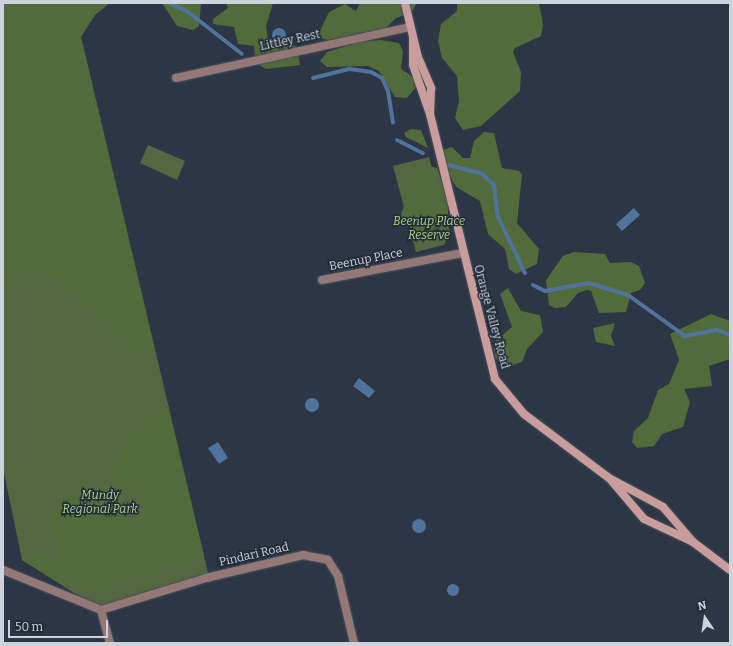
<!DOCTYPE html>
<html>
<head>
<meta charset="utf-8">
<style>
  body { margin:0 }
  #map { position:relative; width:733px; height:646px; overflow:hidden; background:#2c3644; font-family:Bitter,serif }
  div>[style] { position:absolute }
  .green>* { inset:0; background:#536741 }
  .forest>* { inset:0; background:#526b3b }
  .water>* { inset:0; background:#50739d }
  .round { border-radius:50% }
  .stream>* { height:4px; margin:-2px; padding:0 2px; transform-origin:2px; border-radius:2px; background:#50739d }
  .roads { filter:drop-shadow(0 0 1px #49525f) drop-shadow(0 0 1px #49525f) }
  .street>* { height:8px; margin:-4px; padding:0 4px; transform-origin:4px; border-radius:4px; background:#947877 }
  .secondary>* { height:8px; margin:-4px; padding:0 4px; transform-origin:4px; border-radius:4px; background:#c99d9b }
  span { translate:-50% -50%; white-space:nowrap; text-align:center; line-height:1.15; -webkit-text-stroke:3px #222c39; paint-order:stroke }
  .street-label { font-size:12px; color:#ccd3dc }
  .park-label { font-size:12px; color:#abd287; font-style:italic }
  .frame { position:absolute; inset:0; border:4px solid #ccd3dc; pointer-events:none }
  .north { position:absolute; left:685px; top:598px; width:40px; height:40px; -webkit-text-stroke:3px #222c39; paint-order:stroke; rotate:347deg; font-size:11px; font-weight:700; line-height:16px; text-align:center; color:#ccd3dc }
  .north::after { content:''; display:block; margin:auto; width:14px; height:18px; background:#ccd3dc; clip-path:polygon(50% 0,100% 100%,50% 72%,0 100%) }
  .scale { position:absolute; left:8px; top:620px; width:100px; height:18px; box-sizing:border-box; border:2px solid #ccd3dc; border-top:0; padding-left:5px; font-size:12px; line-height:14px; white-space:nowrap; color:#ccd3dc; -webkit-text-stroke:3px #222c39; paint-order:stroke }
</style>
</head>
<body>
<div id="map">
  <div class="green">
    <i style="clip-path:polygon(3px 3px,73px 3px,209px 577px,101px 610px,22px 560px,3px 468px)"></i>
    <i style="clip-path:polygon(148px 145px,185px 161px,177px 180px,140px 163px)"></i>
    <i style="clip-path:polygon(429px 157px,450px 232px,444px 245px,416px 252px,393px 166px)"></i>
  </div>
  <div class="forest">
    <i style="clip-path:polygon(3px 3px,110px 3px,95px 15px,81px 37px,156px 355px,130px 350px,106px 328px,85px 301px,48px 275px,23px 273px,12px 280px,3px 311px)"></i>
    <i style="clip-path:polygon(162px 3px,201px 3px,199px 26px,193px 30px,177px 26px)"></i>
    <i style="clip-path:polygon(226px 3px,273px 3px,266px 26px,268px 40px,270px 45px,283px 40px,297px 47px,300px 65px,266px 69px,256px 63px,254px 46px,238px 44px,234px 27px,213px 24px,213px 19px,228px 8px)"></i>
    <i style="clip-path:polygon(360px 3px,417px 3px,411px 13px,396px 18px,386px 28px,328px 40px,317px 37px,329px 12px,345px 4px,356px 11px)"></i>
    <i style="clip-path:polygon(457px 3px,539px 3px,543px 24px,541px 36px,515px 48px,513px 52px,521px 72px,520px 91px,481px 126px,463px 130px,455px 118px,459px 101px,457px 76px,442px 58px,438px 41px,441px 24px,457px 11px)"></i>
    <i style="clip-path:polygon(381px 40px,399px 43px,403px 51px,401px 69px,415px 78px,416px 87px,407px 98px,395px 97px,379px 71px,368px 66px,327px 67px,320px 61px,327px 52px,359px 42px)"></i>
    <i style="clip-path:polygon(411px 129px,421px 130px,428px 148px,406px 137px,404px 133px)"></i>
    <i style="clip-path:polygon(484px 132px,494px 133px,502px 168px,519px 171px,522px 175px,517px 223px,539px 249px,537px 264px,516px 274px,509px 269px,505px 249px,488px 234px,480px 201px,456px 187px,440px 158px,443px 150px,452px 147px,463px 158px,470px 158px,474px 141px)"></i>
    <i style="clip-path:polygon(429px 166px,437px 168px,448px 199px,448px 218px,438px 234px,426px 225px,404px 223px,401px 214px,416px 172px)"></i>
    <i style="clip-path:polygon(574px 252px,605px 254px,610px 263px,631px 262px,639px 266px,645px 283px,640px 290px,631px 293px,626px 312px,599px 313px,591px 291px,587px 290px,578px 293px,566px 307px,555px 308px,549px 305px,546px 280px,563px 256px)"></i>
    <i style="clip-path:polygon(508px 288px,521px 311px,540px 315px,543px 332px,527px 349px,522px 362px,503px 368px,495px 357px,493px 343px,512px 327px,500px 294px)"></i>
    <i style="clip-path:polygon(711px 314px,730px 321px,730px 359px,709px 366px,712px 386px,684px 389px,690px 402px,683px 427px,662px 434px,654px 446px,637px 448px,632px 442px,634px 431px,648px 418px,658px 390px,669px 384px,679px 360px,670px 334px)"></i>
    <i style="clip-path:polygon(615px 323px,611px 336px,615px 346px,596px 342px,593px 328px)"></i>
    <i style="clip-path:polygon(168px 407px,204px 556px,193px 563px,150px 572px,104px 588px,56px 581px,22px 560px,22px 555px,36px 554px,56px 560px,58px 544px,50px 531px,48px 515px,66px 500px,97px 498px,117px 507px,128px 521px,148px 513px,136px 482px,119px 486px,114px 484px,114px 462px,126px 441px)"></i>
  </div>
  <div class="water">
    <i class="round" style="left:272px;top:28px;width:14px;height:14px"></i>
    <i style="clip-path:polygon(634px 208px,640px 215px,622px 231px,616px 224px)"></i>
    <i style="clip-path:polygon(359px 378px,375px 391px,369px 398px,353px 386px)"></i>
    <i class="round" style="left:305px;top:398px;width:14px;height:14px"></i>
    <i style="clip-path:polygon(218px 442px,228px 458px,219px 464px,208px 448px)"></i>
    <i class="round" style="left:412px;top:519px;width:14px;height:14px"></i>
    <i class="round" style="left:447px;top:584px;width:12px;height:12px"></i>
  </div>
  <div class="stream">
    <i style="left:169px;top:3px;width:21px;rotate:25deg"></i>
    <i style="left:188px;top:12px;width:68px;rotate:37.9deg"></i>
    <i style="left:313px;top:78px;width:38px;rotate:-14deg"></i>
    <i style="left:350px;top:69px;width:21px;rotate:8deg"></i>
    <i style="left:371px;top:72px;width:13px;rotate:29deg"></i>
    <i style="left:382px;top:78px;width:14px;rotate:65deg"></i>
    <i style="left:388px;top:91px;width:32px;rotate:81deg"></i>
    <i style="left:397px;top:140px;width:29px;rotate:27deg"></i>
    <i style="left:448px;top:165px;width:34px;rotate:14deg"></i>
    <i style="left:481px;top:173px;width:18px;rotate:43deg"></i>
    <i style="left:494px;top:185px;width:32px;rotate:83deg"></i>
    <i style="left:498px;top:217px;width:62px;rotate:64.3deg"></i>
    <i style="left:533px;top:285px;width:13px;rotate:27deg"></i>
    <i style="left:545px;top:291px;width:45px;rotate:-10.3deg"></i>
    <i style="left:589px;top:283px;width:41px;rotate:17.1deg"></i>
    <i style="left:628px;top:295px;width:70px;rotate:35.7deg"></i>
    <i style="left:685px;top:336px;width:33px;rotate:-11deg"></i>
    <i style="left:717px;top:330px;width:14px;rotate:21deg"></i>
  </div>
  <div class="roads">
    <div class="street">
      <i style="left:176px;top:78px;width:239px;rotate:-12.3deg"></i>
      <i style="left:322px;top:280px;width:143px;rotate:-10.9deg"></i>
      <i style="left:3px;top:570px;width:106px;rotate:22.2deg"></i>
      <i style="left:101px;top:610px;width:34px;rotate:75deg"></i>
      <i style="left:101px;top:610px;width:110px;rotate:-16.9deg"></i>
      <i style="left:206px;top:578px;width:100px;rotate:-13.3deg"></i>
      <i style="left:303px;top:555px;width:25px;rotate:11deg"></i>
      <i style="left:328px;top:560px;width:19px;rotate:58deg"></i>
      <i style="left:338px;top:576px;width:69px;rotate:76.6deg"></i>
    </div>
    <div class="secondary">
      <i style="left:405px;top:3px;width:56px;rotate:76.5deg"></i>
      <i style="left:418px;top:57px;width:34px;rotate:67deg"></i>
      <i style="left:431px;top:88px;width:25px;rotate:92deg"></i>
      <i style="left:413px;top:38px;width:27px;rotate:90deg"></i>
      <i style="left:413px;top:65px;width:52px;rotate:70.9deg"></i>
      <i style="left:430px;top:114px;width:273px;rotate:76.2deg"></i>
      <i style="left:495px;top:379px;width:45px;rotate:50.4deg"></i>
      <i style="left:524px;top:414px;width:106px;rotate:37deg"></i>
      <i style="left:609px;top:478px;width:61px;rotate:28.2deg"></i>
      <i style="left:663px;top:507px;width:46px;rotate:49.4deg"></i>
      <i style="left:610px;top:479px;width:52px;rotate:49.6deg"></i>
      <i style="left:644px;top:519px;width:54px;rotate:25.1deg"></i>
      <i style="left:693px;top:542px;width:46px;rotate:37.1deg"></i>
    </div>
  </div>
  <div class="street-label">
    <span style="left:290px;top:41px;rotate:-12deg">Littley Rest</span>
    <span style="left:366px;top:260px;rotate:-11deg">Beenup Place</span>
    <span style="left:491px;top:317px;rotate:75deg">Orange Valley Road</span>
    <span style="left:254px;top:555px;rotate:-13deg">Pindari Road</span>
  </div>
  <div class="park-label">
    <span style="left:429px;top:229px">Beenup Place<br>Reserve</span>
    <span style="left:100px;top:503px">Mundy<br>Regional Park</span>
  </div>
  <div class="frame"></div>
  <div class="north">N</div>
  <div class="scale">50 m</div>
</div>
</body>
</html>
